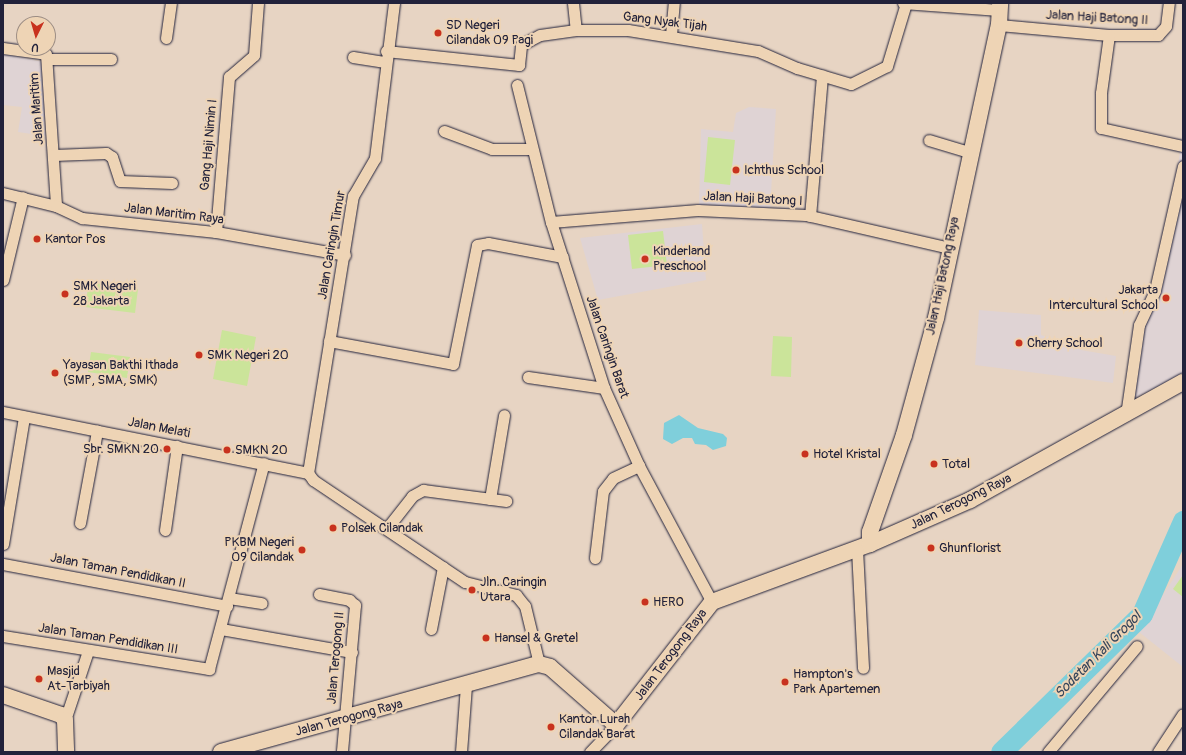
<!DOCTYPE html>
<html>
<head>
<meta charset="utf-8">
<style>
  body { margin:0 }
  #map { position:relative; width:1186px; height:755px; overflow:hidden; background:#e7d4c3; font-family:Pangolin,sans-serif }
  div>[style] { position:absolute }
  .built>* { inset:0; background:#dfd3d4 }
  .green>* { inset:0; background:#cbe49a }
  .water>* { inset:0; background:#7fcfdb }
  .river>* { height:21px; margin:-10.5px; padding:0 10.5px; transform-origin:10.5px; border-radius:10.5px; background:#7fcfdb }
  .roads { filter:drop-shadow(0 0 1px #22223b) drop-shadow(0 0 1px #22223b) }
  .street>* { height:11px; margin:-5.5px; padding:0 5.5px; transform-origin:5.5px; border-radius:5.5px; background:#eed4b5 }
  .secondary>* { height:16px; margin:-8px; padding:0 8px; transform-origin:8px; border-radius:8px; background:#eed4b5 }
  .dots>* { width:11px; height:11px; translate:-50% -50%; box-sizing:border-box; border:2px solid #eed4b5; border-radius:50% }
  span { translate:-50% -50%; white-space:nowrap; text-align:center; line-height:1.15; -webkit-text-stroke:4px #eed4b5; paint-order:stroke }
  .street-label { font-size:13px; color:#22223b }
  .poi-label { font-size:13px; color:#22223b }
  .left { translate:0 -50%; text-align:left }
  .right { translate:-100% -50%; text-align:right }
  .water-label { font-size:14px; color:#35455b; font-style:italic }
  .frame { position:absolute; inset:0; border:4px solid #22223b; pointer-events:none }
  .north { position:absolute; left:16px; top:16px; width:40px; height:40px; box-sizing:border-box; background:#eed4b5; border:1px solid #9c8d84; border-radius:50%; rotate:185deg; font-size:11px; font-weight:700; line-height:16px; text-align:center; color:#22223b }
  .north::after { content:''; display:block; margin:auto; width:14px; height:18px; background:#c8321e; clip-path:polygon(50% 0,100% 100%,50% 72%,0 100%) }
</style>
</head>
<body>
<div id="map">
  <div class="built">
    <i style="clip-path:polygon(3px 54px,43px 62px,45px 136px,18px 132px,22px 107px,3px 105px)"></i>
    <i style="clip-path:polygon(749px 107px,776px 109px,770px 210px,699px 207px,701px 129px,733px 132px,736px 113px)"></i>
    <i style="clip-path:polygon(1183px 130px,1183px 374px,1124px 403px,1134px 331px,1164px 265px)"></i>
    <i style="clip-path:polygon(702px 224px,706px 280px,598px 300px,580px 238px)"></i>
    <i style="clip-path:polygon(979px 310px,1041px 315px,1041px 335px,1081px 350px,1116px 356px,1113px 383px,975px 365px)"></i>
    <i style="clip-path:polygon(1183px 564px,1183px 667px,1139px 632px)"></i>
  </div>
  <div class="green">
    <i style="clip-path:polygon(708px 137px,735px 140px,730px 185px,704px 182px)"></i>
    <i style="clip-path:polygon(663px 231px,667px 265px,632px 269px,628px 235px)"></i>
    <i style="clip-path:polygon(89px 282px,138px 289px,135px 313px,85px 307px)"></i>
    <i style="clip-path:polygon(222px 330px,256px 337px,247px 386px,213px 379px)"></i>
    <i style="clip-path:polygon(773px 336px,792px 337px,791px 377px,771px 376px)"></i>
    <i style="clip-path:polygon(91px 352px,130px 357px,127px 378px,88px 372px)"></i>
    <i style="clip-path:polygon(1183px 575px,1183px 597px,1173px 589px)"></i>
  </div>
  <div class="water">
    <i style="clip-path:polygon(679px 415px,698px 428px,723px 434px,727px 438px,726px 446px,713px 450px,706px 445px,695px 444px,692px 438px,683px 438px,672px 444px,663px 439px,664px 423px)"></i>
  </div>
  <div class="river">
    <i style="left:1001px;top:752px;width:197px;rotate:-44.4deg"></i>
    <i style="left:1142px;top:614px;width:102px;rotate:-66.2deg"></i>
  </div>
  <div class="roads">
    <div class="street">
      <i style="left:573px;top:3px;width:27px;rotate:84deg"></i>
      <i style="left:903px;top:3px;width:96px;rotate:4.2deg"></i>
      <i style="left:999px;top:25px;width:110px;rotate:5.2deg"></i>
      <i style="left:1109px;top:35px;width:49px"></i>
      <i style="left:1158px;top:35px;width:12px;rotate:-48deg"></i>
      <i style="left:1166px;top:26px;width:23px;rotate:-83deg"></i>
      <i style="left:671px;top:35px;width:32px;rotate:-85deg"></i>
      <i style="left:1109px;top:35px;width:59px;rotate:97.9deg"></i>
      <i style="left:1101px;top:93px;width:35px;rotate:90deg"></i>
      <i style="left:1101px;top:128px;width:84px;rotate:12.4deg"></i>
      <i style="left:166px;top:38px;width:35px;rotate:-82deg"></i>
      <i style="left:3px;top:48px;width:43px;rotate:7.9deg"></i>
      <i style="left:46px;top:54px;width:152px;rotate:86.2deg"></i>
      <i style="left:386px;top:51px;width:134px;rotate:6deg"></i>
      <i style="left:519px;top:65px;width:20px;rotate:-84deg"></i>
      <i style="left:521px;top:45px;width:21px;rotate:-28deg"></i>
      <i style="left:540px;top:35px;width:36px;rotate:-8deg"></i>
      <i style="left:576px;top:30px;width:52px"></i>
      <i style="left:628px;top:30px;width:132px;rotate:9.2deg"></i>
      <i style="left:758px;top:51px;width:43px;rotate:23.6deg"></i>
      <i style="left:797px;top:68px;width:56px;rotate:16.5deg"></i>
      <i style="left:851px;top:84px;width:40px;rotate:-26.6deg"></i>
      <i style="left:887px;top:66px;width:66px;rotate:-73.2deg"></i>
      <i style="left:353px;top:57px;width:31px;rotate:9deg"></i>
      <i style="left:47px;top:59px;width:64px"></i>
      <i style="left:517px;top:85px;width:141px;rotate:76.1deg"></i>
      <i style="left:551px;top:222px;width:174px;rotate:72.3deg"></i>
      <i style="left:604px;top:388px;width:85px;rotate:65.8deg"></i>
      <i style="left:639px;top:466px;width:154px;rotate:61.8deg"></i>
      <i style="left:444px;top:131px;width:51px;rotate:20.6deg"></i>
      <i style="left:492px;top:149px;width:39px"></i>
      <i style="left:929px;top:140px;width:42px;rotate:16.7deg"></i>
      <i style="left:54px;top:155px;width:52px;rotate:-2.2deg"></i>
      <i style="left:106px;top:153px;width:7px;rotate:34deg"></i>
      <i style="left:112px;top:157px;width:25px;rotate:72deg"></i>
      <i style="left:120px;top:181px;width:52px;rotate:2.2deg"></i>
      <i style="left:3px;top:193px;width:55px;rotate:13.8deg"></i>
      <i style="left:56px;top:206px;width:29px;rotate:25deg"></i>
      <i style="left:82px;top:218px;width:135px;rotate:6deg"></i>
      <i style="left:216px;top:232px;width:131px;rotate:10.1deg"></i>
      <i style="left:810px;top:216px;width:141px;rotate:-85.1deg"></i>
      <i style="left:551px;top:222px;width:147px;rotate:-4.7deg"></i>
      <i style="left:698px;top:210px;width:108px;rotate:2.7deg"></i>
      <i style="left:806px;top:215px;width:148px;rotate:12.9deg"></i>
      <i style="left:216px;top:232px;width:156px;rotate:-85.2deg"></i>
      <i style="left:229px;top:77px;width:33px;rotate:-41deg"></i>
      <i style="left:254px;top:55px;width:52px;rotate:-85.6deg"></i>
      <i style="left:3px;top:280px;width:85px;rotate:-76.5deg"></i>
      <i style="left:329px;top:341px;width:126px;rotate:10.5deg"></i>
      <i style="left:453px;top:364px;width:121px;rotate:-78.6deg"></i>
      <i style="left:477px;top:245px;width:11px;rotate:-10deg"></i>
      <i style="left:488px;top:243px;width:76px;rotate:10.6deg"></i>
      <i style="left:528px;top:377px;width:77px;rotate:8.2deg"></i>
      <i style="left:3px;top:412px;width:311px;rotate:11.3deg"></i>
      <i style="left:1126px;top:415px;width:91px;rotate:-81.8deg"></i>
      <i style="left:1139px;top:325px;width:38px;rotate:-65deg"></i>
      <i style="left:1155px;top:290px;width:127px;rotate:-77.3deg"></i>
      <i style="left:308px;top:473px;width:281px;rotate:-80.8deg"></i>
      <i style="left:353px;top:196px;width:44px;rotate:-59.9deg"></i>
      <i style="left:375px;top:158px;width:156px;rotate:-83deg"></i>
      <i style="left:308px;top:473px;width:9px;rotate:54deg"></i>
      <i style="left:313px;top:480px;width:183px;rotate:33.9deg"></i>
      <i style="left:465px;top:582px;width:53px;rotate:14.3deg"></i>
      <i style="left:516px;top:595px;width:14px;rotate:51deg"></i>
      <i style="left:525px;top:606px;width:60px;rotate:76.4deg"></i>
      <i style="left:490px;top:499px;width:85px;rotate:-80.5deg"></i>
      <i style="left:80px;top:523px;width:94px;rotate:-79.5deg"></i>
      <i style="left:388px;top:527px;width:39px;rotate:-52deg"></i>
      <i style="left:412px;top:496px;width:13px;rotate:-29deg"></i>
      <i style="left:423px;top:490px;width:84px;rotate:7.5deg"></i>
      <i style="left:165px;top:530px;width:85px;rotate:-81.9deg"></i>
      <i style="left:3px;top:544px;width:129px;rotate:-80.6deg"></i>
      <i style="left:857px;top:549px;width:119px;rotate:87.1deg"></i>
      <i style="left:595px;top:558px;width:67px;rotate:-83.2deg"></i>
      <i style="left:603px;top:491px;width:16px;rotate:-52deg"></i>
      <i style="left:613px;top:478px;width:29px;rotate:-25deg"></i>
      <i style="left:3px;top:564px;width:228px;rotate:10.6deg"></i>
      <i style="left:319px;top:594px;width:31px;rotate:11deg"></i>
      <i style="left:349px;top:600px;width:8px;rotate:40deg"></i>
      <i style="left:355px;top:605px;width:148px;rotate:95.1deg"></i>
      <i style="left:229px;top:598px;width:33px;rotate:9deg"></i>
      <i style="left:221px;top:629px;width:133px;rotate:10deg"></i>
      <i style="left:431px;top:629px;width:63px;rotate:-79deg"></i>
      <i style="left:3px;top:636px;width:209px;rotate:9.1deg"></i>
      <i style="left:209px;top:669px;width:213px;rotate:-75.1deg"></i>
      <i style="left:65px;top:720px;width:73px;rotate:-71.6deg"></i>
      <i style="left:461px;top:752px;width:67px;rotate:-85.7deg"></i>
      <i style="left:590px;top:752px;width:37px;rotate:-46deg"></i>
      <i style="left:1048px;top:752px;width:138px;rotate:-50deg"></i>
      <i style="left:1158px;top:752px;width:45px;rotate:-56.7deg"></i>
    </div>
    <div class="secondary">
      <i style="left:870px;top:544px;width:12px;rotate:-90deg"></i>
      <i style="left:870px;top:532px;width:103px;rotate:-70.7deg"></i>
      <i style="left:904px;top:435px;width:121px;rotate:-74.7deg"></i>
      <i style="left:936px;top:318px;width:300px;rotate:-77.9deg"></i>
      <i style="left:999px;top:25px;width:22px;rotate:-87deg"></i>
      <i style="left:3px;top:695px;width:61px;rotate:19deg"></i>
      <i style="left:61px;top:715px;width:6px;rotate:51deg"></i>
      <i style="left:65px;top:720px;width:32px;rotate:88deg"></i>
      <i style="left:221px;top:752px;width:330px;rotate:-15.5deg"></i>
      <i style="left:539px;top:664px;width:11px;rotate:15deg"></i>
      <i style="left:550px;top:667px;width:88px;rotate:41.3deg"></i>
      <i style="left:616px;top:725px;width:156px;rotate:-52deg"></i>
      <i style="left:712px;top:602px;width:168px;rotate:-20.2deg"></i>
      <i style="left:870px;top:544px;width:109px;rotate:-23.7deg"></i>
      <i style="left:970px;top:500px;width:244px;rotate:-29deg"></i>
    </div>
  </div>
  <div class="dots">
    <i style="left:438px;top:33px;background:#c8321e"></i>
    <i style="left:736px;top:170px;background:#c8321e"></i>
    <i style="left:37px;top:239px;background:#c8321e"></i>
    <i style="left:645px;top:259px;background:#c8321e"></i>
    <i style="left:65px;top:294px;background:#c8321e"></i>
    <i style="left:1166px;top:298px;background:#c8321e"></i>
    <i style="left:1019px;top:343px;background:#c8321e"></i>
    <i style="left:199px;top:355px;background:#c8321e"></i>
    <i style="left:55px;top:373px;background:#c8321e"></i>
    <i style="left:167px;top:449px;background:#c8321e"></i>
    <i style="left:227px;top:450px;background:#c8321e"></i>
    <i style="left:805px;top:454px;background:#c8321e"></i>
    <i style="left:934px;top:464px;background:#c8321e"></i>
    <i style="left:333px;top:528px;background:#c8321e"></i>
    <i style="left:931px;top:548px;background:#c8321e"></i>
    <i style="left:302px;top:550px;background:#c8321e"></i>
    <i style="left:472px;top:590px;background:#c8321e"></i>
    <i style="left:645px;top:602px;background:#c8321e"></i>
    <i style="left:486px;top:638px;background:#c8321e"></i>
    <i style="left:39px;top:679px;background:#c8321e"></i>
    <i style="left:785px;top:682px;background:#c8321e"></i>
    <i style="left:551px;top:727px;background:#c8321e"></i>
  </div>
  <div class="street-label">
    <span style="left:1097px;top:18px;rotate:3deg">Jalan Haji Batong II</span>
    <span style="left:665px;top:22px;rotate:7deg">Gang Nyak Tijah</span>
    <span style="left:37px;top:109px;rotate:-94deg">Jalan Maritim</span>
    <span style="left:209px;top:145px;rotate:-85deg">Gang Haji Nimin I</span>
    <span style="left:753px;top:199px;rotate:3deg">Jalan Haji Batong I</span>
    <span style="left:174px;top:214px;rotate:7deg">Jalan Maritim Raya</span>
    <span style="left:332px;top:245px;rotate:-80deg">Jalan Caringin Timur</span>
    <span style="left:943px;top:276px;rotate:-78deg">Jalan Haji Batong Raya</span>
    <span style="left:607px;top:347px;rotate:71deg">Jalan Caringin Barat</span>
    <span style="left:159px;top:428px;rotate:11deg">Jalan Melati</span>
    <span style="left:961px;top:502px;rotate:-26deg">Jalan Terogong Raya</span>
    <span style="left:118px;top:571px;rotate:11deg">Jalan Taman Pendidikan II</span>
    <span style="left:108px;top:639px;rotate:9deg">Jalan Taman Pendidikan III</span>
    <span style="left:671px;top:655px;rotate:-53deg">Jalan Terogong Raya</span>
    <span style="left:336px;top:658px;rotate:-85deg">Jalan Terogong II</span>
    <span style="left:349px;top:718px;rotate:-15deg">Jalan Terogong Raya</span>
  </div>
  <div class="poi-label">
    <span class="left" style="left:446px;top:33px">SD Negeri<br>Cilandak 09 Pagi</span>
    <span class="left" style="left:744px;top:170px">Ichthus School</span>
    <span class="left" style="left:45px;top:239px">Kantor Pos</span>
    <span class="left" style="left:653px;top:259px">Kinderland<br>Preschool</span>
    <span class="left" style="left:73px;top:294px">SMK Negeri<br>28 Jakarta</span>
    <span class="right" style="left:1158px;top:298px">Jakarta<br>Intercultural School</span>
    <span class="left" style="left:1027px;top:343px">Cherry School</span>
    <span class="left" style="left:207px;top:355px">SMK Negeri 20</span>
    <span class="left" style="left:63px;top:373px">Yayasan Bakthi Ithada<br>(SMP, SMA, SMK)</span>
    <span class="right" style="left:159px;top:449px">Sbr. SMKN 20</span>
    <span class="left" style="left:235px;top:450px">SMKN 20</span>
    <span class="left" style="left:813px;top:454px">Hotel Kristal</span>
    <span class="left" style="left:942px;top:464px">Total</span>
    <span class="left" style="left:341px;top:528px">Polsek Cilandak</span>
    <span class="right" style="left:294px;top:550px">PKBM Negeri<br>09 Cilandak</span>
    <span class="left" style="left:939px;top:548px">Ghunflorist</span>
    <span class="left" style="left:480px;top:590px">Jln. Caringin<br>Utara</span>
    <span class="left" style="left:653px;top:602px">HERO</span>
    <span class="left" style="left:494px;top:638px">Hansel &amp; Gretel</span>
    <span class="left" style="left:47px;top:679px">Masjid<br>At-Tarbiyah</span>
    <span class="left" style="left:793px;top:682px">Hampton's<br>Park Apartemen</span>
    <span class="left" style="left:559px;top:727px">Kantor Lurah<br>Cilandak Barat</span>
  </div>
  <div class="water-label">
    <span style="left:1098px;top:655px;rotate:-45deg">Sodetan Kali Grogol</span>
  </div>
  <div class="frame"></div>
  <div class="north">U</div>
</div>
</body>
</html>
